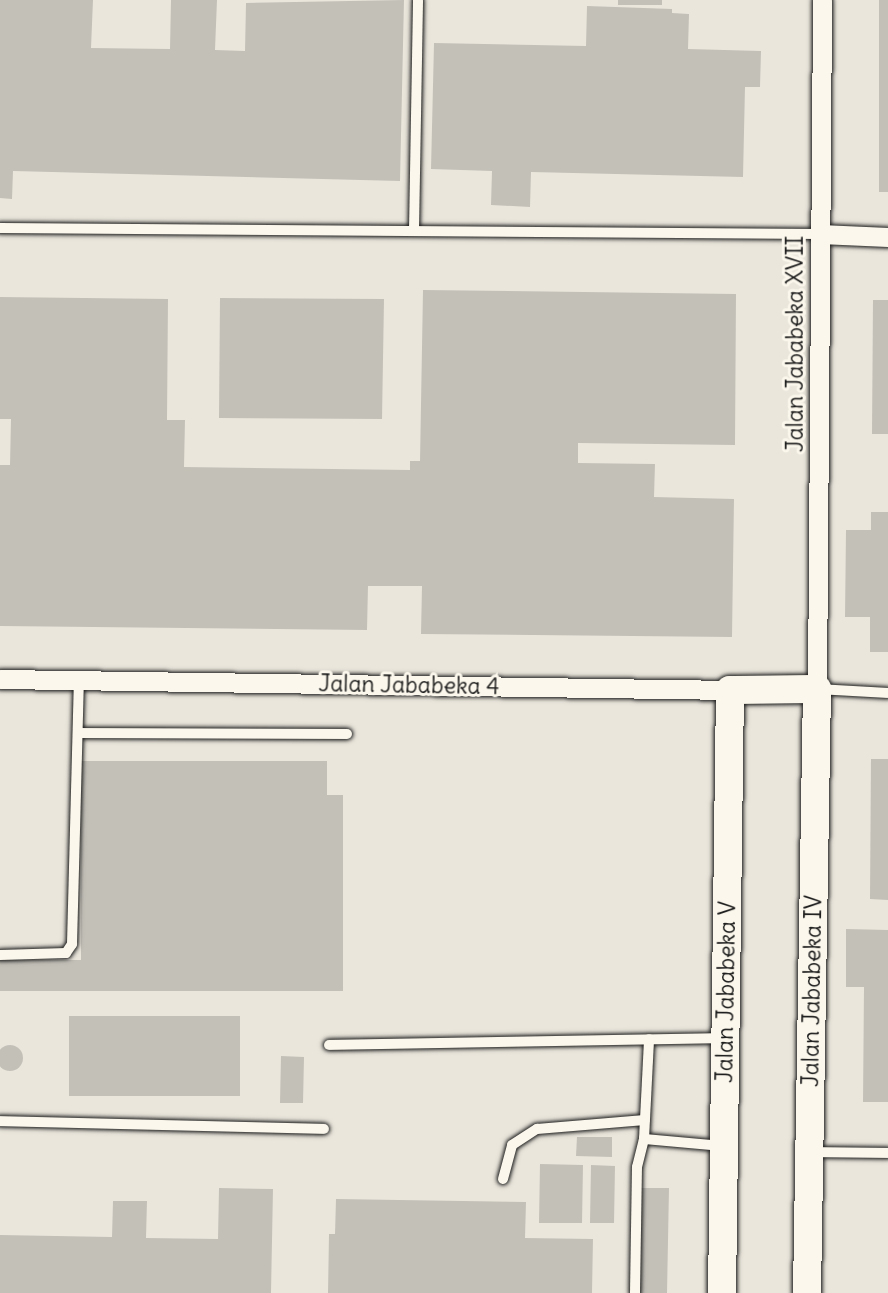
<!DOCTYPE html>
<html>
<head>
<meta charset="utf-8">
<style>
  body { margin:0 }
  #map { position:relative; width:888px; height:1293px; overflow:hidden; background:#fbf7ec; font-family:Delius,sans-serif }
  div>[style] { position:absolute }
  .built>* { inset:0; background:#eae6dc }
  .building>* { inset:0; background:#c3c0b8 }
  .round { border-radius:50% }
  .roads { filter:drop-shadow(0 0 2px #1c1c1c) drop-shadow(0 0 2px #1c1c1c) }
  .lane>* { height:10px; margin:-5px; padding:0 5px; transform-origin:5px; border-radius:5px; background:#fbf7ec }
  .street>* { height:19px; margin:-9.5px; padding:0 9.5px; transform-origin:9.5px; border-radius:9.5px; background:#fbf7ec }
  .secondary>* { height:28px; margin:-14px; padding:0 14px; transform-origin:14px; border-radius:14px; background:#fbf7ec }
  span { translate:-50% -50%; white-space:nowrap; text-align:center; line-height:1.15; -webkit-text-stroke:6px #fbf7ec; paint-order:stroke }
  .street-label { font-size:23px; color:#1c1c1c }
</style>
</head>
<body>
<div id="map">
  <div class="built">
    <i style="clip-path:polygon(0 0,888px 0,888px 1293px,0 1293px)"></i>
  </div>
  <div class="building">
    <i style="clip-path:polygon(0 0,93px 0,91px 48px,170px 49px,171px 0,217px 0,215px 50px,245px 51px,246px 3px,404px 0,400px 181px,13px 171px,12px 199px,0 198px)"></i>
    <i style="clip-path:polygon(618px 0,662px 0,662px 5px,618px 5px)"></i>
    <i style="clip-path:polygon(879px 0,888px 0,888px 192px,879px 192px)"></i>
    <i style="clip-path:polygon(587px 6px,672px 9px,672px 13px,689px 14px,688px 49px,761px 51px,760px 87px,745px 87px,743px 177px,531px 172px,530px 207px,491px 205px,492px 171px,431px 169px,434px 43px,586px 46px)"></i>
    <i style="clip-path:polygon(423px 290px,736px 294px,735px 445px,578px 443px,578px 463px,655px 464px,654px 497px,734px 499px,732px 637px,421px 634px,422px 586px,368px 586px,367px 630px,0 626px,0 465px,10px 465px,11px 419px,0 419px,0 297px,168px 299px,167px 420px,185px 420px,184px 467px,410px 470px,410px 461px,420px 461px)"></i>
    <i style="clip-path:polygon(220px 298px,384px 299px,382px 419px,219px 418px)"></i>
    <i style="clip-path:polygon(873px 300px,888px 300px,888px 434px,872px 434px)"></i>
    <i style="clip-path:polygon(871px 512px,888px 512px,888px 652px,870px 652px,870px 617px,845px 617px,846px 530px,871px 530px)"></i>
    <i style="clip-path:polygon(871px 759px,888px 759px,888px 900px,870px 899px)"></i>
    <i style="clip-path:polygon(81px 761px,327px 761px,327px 795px,343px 795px,343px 991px,0 991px,0 960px,81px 960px)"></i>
    <i style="clip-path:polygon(846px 929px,888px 930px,888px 1102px,863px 1102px,864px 987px,846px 987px)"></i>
    <i style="clip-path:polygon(69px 1016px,240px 1016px,240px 1096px,69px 1096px)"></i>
    <i class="round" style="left:-3px;top:1045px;width:26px;height:26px"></i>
    <i style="clip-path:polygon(281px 1056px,304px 1057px,303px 1103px,280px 1103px)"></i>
    <i style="clip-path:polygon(577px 1137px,612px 1137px,612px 1157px,576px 1156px)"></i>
    <i style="clip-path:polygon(540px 1164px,583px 1165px,582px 1223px,539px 1223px)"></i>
    <i style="clip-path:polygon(591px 1165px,615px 1166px,614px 1223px,590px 1223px)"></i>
    <i style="clip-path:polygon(219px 1188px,273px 1189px,271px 1293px,0 1293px,0 1235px,112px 1237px,113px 1201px,147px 1201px,146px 1238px,218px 1239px)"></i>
    <i style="clip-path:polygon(641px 1188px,669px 1188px,667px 1293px,640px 1293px)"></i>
    <i style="clip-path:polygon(336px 1199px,526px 1202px,525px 1238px,593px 1239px,592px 1293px,328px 1293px,329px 1234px,335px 1234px)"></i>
  </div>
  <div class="roads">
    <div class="lane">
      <i style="left:0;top:228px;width:820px;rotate:0.42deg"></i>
      <i style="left:414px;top:231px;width:231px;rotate:-89deg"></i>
      <i style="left:818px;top:689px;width:70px;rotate:3.3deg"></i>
      <i style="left:78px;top:733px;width:269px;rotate:0.2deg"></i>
      <i style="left:0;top:955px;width:66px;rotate:-1.7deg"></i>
      <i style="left:66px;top:953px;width:11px;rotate:-56deg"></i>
      <i style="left:72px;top:944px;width:264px;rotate:-88.5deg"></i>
      <i style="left:329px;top:1045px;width:395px;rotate:-1deg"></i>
      <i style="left:0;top:1121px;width:324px;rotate:1.4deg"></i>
      <i style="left:644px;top:1139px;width:100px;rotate:-87.1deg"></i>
      <i style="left:810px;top:1152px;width:78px;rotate:0.7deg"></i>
      <i style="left:503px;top:1179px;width:35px;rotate:-75deg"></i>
      <i style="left:512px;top:1145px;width:30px;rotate:-33deg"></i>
      <i style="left:537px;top:1129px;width:108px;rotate:-4.8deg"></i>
      <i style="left:635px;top:1293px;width:126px;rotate:-89.1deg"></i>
      <i style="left:637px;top:1167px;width:29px;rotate:-76deg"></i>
      <i style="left:644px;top:1139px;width:79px;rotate:5.1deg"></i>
    </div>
    <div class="street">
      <i style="left:820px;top:234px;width:68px;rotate:2.5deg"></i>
      <i style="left:0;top:679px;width:730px;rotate:0.86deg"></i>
      <i style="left:817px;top:689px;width:689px;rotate:-89.58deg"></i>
    </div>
    <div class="secondary">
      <i style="left:722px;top:1293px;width:603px;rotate:-89.24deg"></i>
      <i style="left:730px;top:690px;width:87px;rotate:-0.7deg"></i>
      <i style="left:817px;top:689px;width:604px;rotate:90.95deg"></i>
    </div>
  </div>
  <div class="street-label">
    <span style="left:795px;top:344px;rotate:-90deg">Jalan Jababeka XVII</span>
    <span style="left:409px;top:685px;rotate:1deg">Jalan Jababeka 4</span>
    <span style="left:812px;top:991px;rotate:-89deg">Jalan Jababeka IV</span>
    <span style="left:726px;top:992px;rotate:-89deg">Jalan Jababeka V</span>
  </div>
</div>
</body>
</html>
